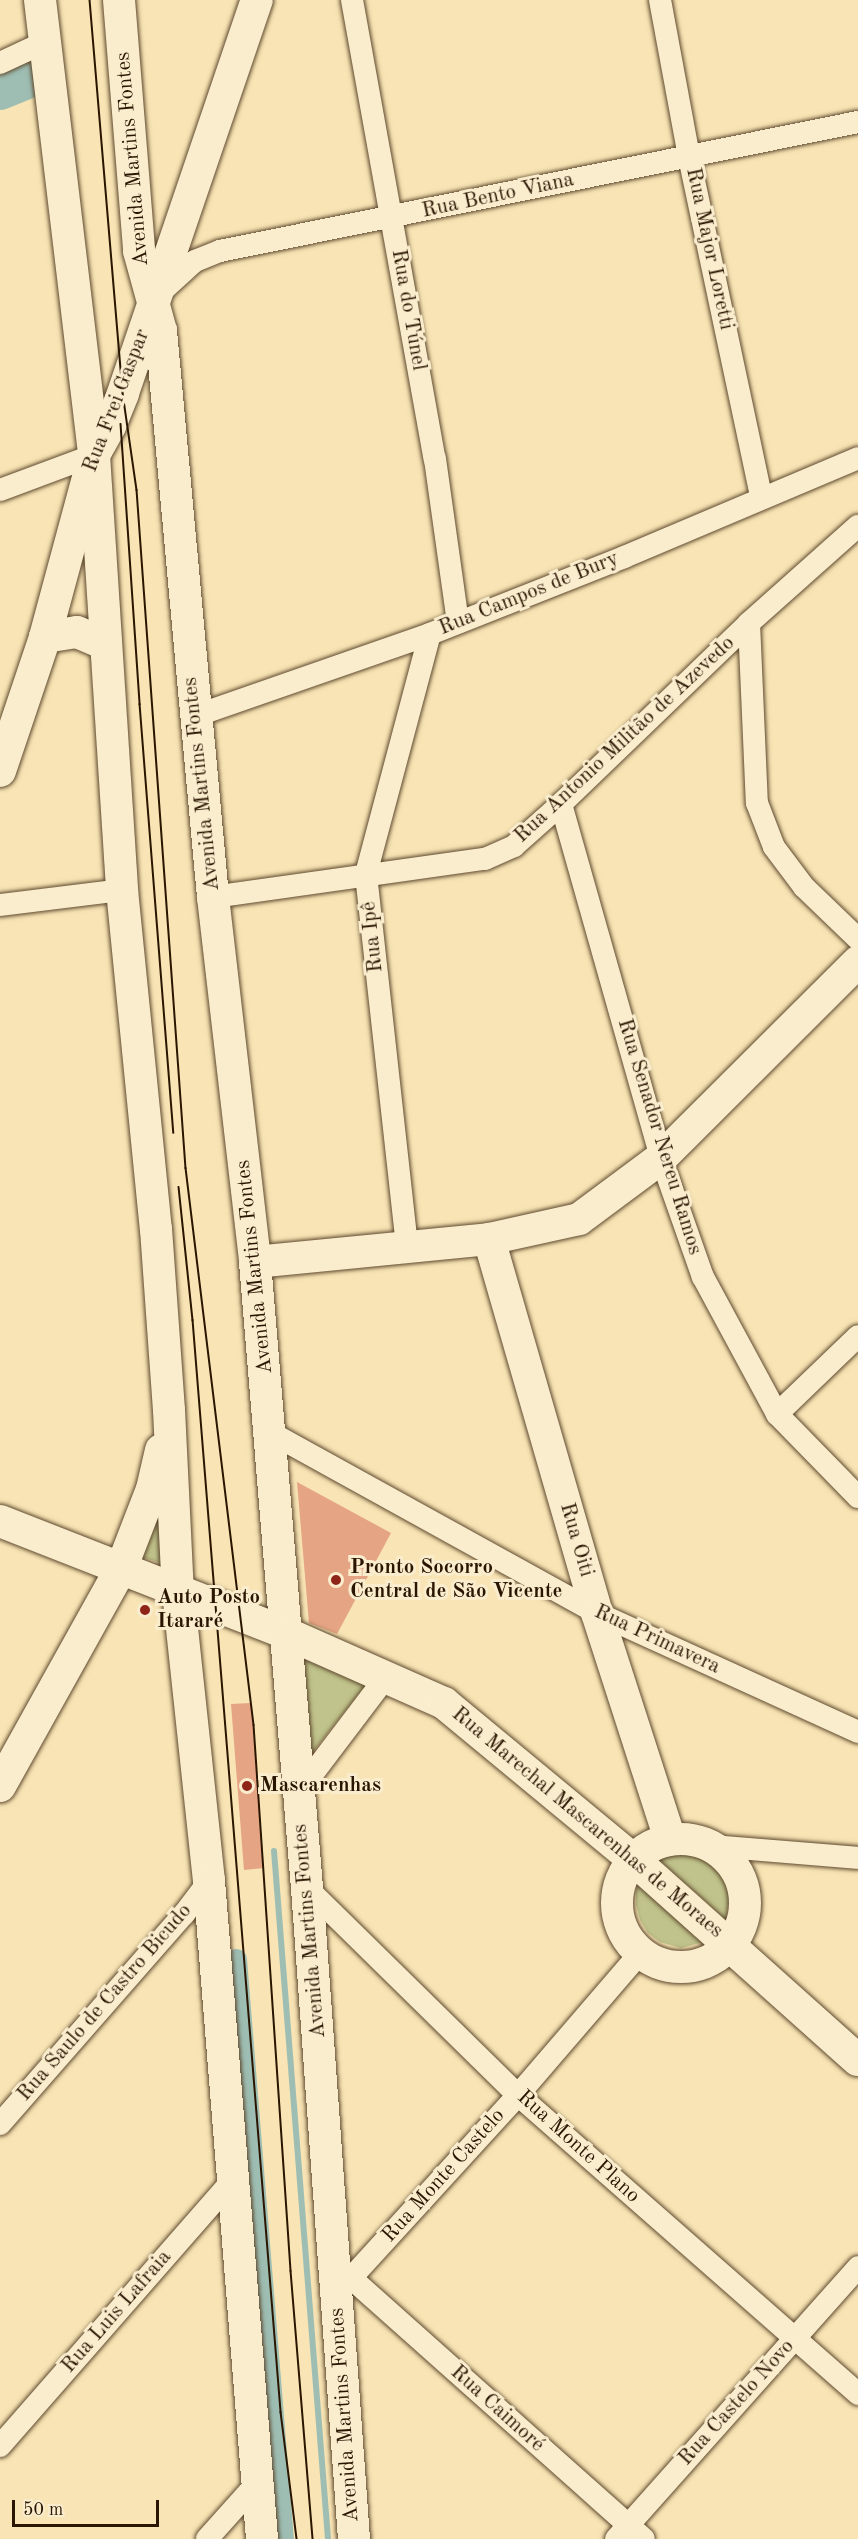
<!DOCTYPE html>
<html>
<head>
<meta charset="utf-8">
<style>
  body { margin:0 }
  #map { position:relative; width:858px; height:2539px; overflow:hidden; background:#f8e4b4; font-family:"Old Standard TT",serif }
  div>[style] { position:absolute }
  .green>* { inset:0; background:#c0c38b }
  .stream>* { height:6px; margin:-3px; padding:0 3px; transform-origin:3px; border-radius:3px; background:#9ebeb3 }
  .canal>* { height:21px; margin:-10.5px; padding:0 10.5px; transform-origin:10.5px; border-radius:10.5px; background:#9ebeb3 }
  .river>* { height:36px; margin:-18px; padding:0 18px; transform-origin:18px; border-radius:18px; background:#9ebeb3 }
  .building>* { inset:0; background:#e5a484 }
  .roads { filter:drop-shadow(0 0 2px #5e492e) drop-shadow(0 0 2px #5e492e) }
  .street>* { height:22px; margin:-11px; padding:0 11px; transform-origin:11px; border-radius:11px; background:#faedce }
  .secondary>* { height:32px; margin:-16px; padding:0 16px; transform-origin:16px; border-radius:16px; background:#faedce }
  .secondary>.ring { margin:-16px; padding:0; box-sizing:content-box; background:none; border:32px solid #faedce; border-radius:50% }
  .tram>* { height:1.5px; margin:-0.75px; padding:0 0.75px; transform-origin:0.75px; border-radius:0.75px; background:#2a1501 }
  .dots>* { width:16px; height:16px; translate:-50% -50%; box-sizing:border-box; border:3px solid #faedce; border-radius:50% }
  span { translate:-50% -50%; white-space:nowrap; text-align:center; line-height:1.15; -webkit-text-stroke:6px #faedce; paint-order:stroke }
  .street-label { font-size:21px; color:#2a1501 }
  .poi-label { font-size:21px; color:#2a1501; font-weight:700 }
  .left { translate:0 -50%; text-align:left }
  .scale { position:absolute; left:12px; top:2500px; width:147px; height:27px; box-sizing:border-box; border:3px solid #2a1501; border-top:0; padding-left:8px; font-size:18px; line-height:21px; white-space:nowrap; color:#2a1501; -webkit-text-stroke:4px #faedce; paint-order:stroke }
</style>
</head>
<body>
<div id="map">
  <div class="green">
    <i style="clip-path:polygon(152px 1515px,160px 1516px,164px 1564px,136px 1555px)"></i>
    <i style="clip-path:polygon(294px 1655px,363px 1683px,365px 1686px,307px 1759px)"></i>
    <i style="clip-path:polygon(680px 1853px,700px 1856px,719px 1869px,730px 1893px,726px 1920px,658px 1859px)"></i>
    <i style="clip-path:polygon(642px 1876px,707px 1941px,681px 1948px,660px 1942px,648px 1933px,640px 1920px,636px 1905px,636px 1891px)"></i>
  </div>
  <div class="stream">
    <i style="left:274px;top:1851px;width:690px;rotate:85.51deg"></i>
  </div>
  <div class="canal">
    <i style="left:236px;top:1959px;width:582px;rotate:85.37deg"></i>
  </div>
  <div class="river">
    <i style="left:0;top:92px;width:32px;rotate:-22deg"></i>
  </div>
  <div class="building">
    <i style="clip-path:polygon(297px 1482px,391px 1533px,337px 1634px,309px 1623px)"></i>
    <i style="clip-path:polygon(251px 1703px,264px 1868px,244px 1870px,231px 1704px)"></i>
  </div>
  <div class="roads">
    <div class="street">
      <i style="left:352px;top:0;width:466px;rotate:79.8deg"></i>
      <i style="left:435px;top:459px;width:165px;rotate:82deg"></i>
      <i style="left:660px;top:0;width:160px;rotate:79.5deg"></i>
      <i style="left:689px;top:157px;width:348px;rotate:78deg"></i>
      <i style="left:0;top:63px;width:47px;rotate:-24.9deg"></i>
      <i style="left:161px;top:292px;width:46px;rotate:-42.4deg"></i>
      <i style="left:195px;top:261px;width:27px;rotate:-22deg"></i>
      <i style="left:220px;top:251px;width:651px;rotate:-11.43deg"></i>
      <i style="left:0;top:490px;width:100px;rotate:-20.4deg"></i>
      <i style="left:749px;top:623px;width:180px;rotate:87.5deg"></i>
      <i style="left:757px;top:803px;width:47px;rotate:68.9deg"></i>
      <i style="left:774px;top:847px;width:50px;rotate:53.1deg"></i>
      <i style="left:804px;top:887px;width:75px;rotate:43.9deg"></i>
      <i style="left:195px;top:716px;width:249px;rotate:-19.2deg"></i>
      <i style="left:430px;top:634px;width:209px;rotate:-21.6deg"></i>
      <i style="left:624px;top:557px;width:254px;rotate:-22.9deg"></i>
      <i style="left:561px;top:804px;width:368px;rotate:74.2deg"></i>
      <i style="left:661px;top:1158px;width:126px;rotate:70.6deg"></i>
      <i style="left:703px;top:1277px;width:156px;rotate:61.6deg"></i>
      <i style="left:777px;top:1414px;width:116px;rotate:45.7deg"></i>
      <i style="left:213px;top:897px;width:275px;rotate:-8deg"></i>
      <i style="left:485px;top:859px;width:32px;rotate:-24deg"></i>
      <i style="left:514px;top:846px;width:63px;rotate:-41.8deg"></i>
      <i style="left:561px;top:804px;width:261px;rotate:-43.9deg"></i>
      <i style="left:749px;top:623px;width:146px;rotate:-41.7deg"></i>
      <i style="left:0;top:905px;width:123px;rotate:-7deg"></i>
      <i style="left:407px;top:1246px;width:374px;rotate:-96.3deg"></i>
      <i style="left:366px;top:874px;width:248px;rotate:-75.1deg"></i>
      <i style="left:777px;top:1414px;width:112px;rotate:-43.9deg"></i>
      <i style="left:271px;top:1433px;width:372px;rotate:28.9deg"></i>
      <i style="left:597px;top:1613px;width:287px;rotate:24.5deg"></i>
      <i style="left:298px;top:1793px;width:146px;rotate:-52.8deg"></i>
      <i style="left:713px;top:1846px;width:145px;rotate:4.7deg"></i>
      <i style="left:307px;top:1888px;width:296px;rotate:44.5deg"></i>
      <i style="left:518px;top:2095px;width:453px;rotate:41.3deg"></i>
      <i style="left:0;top:2124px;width:279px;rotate:-48.8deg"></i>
      <i style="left:184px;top:1914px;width:41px;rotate:-52.9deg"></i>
      <i style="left:351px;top:2278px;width:392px;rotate:41.7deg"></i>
      <i style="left:336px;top:2280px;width:15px;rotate:-8deg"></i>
      <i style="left:351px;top:2278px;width:248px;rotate:-47.6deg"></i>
      <i style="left:518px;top:2095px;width:189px;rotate:-49.3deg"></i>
      <i style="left:0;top:2446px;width:355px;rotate:-48.8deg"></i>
      <i style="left:207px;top:2539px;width:75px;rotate:-48.2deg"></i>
      <i style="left:616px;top:2539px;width:364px;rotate:-48.3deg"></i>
    </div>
    <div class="secondary">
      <i style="left:40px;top:0;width:458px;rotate:83.2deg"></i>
      <i style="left:94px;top:455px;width:436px;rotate:86.3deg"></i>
      <i style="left:122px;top:890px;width:341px;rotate:84.3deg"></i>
      <i style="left:156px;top:1229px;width:181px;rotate:85.9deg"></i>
      <i style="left:169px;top:1410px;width:181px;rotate:87.2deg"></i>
      <i style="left:178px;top:1591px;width:292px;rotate:83.9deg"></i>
      <i style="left:209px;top:1881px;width:660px;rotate:85.39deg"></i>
      <i style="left:119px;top:0;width:252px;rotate:85.4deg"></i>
      <i style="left:139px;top:251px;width:83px;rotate:74.6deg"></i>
      <i style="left:161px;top:331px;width:568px;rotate:84.75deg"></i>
      <i style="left:213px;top:897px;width:367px;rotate:83.4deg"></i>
      <i style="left:255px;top:1262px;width:628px;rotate:85.25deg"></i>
      <i style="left:307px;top:1888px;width:653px;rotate:85.87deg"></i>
      <i style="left:45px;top:637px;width:32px;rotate:-9deg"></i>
      <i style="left:77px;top:632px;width:30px;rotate:23deg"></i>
      <i style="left:0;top:771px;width:141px;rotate:-71.4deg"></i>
      <i style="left:45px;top:637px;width:188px;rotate:-74.9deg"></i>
      <i style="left:94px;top:455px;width:33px;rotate:-61deg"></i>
      <i style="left:110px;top:426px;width:35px;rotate:-68deg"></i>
      <i style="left:123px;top:393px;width:415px;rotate:-71.2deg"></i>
      <i style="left:489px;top:1239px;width:389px;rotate:73.9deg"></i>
      <i style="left:597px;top:1613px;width:237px;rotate:72.1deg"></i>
      <i style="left:255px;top:1262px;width:235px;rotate:-5.6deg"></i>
      <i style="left:489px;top:1239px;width:92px;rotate:-12.5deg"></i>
      <i style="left:579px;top:1219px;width:102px;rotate:-36.6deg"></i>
      <i style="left:661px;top:1158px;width:278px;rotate:-44.9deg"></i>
      <i style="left:0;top:1521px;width:307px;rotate:21.4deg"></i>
      <i style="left:286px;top:1633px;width:173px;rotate:23.9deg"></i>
      <i style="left:444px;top:1703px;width:246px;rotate:39.6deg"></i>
      <i style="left:634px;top:1860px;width:300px;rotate:41.8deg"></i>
      <i style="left:0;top:1786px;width:248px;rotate:-60.9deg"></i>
      <i style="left:121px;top:1569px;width:86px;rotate:-68.8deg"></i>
      <i style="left:152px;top:1489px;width:40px;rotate:-77deg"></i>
      <i class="ring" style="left:617px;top:1839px;width:96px;height:96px"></i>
    </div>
  </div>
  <div class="tram">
    <i style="left:90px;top:0;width:394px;rotate:85.2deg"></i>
    <i style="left:123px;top:393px;width:98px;rotate:81.8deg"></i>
    <i style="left:137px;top:490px;width:680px;rotate:85.87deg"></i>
    <i style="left:186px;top:1168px;width:561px;rotate:83.04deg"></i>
    <i style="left:254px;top:1725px;width:547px;rotate:86.12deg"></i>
    <i style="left:291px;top:2271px;width:269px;rotate:85.3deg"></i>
    <i style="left:121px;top:424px;width:281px;rotate:86.1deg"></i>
    <i style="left:140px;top:704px;width:430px;rotate:85.5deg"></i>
    <i style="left:179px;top:1187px;width:134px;rotate:84deg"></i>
    <i style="left:193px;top:1320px;width:1096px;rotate:85.39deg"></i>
    <i style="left:281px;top:2412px;width:128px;rotate:82.8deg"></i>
  </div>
  <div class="dots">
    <i style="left:336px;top:1580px;background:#8f2418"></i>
    <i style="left:145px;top:1610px;background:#8f2418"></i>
    <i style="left:247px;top:1786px;background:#8f2418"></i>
  </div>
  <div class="street-label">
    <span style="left:133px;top:159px;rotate:-95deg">Avenida Martins Fontes</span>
    <span style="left:498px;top:196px;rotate:-12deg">Rua Bento Viana</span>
    <span style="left:709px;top:249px;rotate:78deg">Rua Major Loretti</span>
    <span style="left:408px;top:310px;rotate:80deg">Rua do Túnel</span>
    <span style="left:117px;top:401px;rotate:-69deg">Rua Frei Gaspar</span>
    <span style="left:529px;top:594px;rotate:-22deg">Rua Campos de Bury</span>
    <span style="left:625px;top:740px;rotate:-43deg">Rua Antonio Militão de Azevedo</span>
    <span style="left:202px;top:784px;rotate:-96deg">Avenida Martins Fontes</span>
    <span style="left:373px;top:937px;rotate:-96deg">Rua Ipê</span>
    <span style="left:659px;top:1137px;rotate:73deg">Rua Senador Nereu Ramos</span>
    <span style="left:255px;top:1267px;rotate:-96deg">Avenida Martins Fontes</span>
    <span style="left:576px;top:1540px;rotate:74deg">Rua Oiti</span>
    <span style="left:657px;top:1640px;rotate:25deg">Rua Primavera</span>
    <span style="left:587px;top:1823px;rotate:40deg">Rua Marechal Mascarenhas de Moraes</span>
    <span style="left:310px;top:1931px;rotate:-95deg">Avenida Martins Fontes</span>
    <span style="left:105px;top:2003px;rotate:-49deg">Rua Saulo de Castro Bicudo</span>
    <span style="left:578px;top:2147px;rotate:42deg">Rua Monte Plano</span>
    <span style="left:444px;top:2176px;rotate:-48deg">Rua Monte Castelo</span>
    <span style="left:117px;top:2312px;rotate:-49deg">Rua Luis Lafraia</span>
    <span style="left:737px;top:2403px;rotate:-48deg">Rua Castelo Novo</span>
    <span style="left:497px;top:2409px;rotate:42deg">Rua Caimoré</span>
    <span style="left:345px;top:2415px;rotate:-94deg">Avenida Martins Fontes</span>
  </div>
  <div class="poi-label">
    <span class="left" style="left:350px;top:1580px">Pronto Socorro<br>Central de São Vicente</span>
    <span class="left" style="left:157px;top:1610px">Auto Posto<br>Itararé</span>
    <span class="left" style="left:260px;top:1786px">Mascarenhas</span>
  </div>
  <div class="scale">50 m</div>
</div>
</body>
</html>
